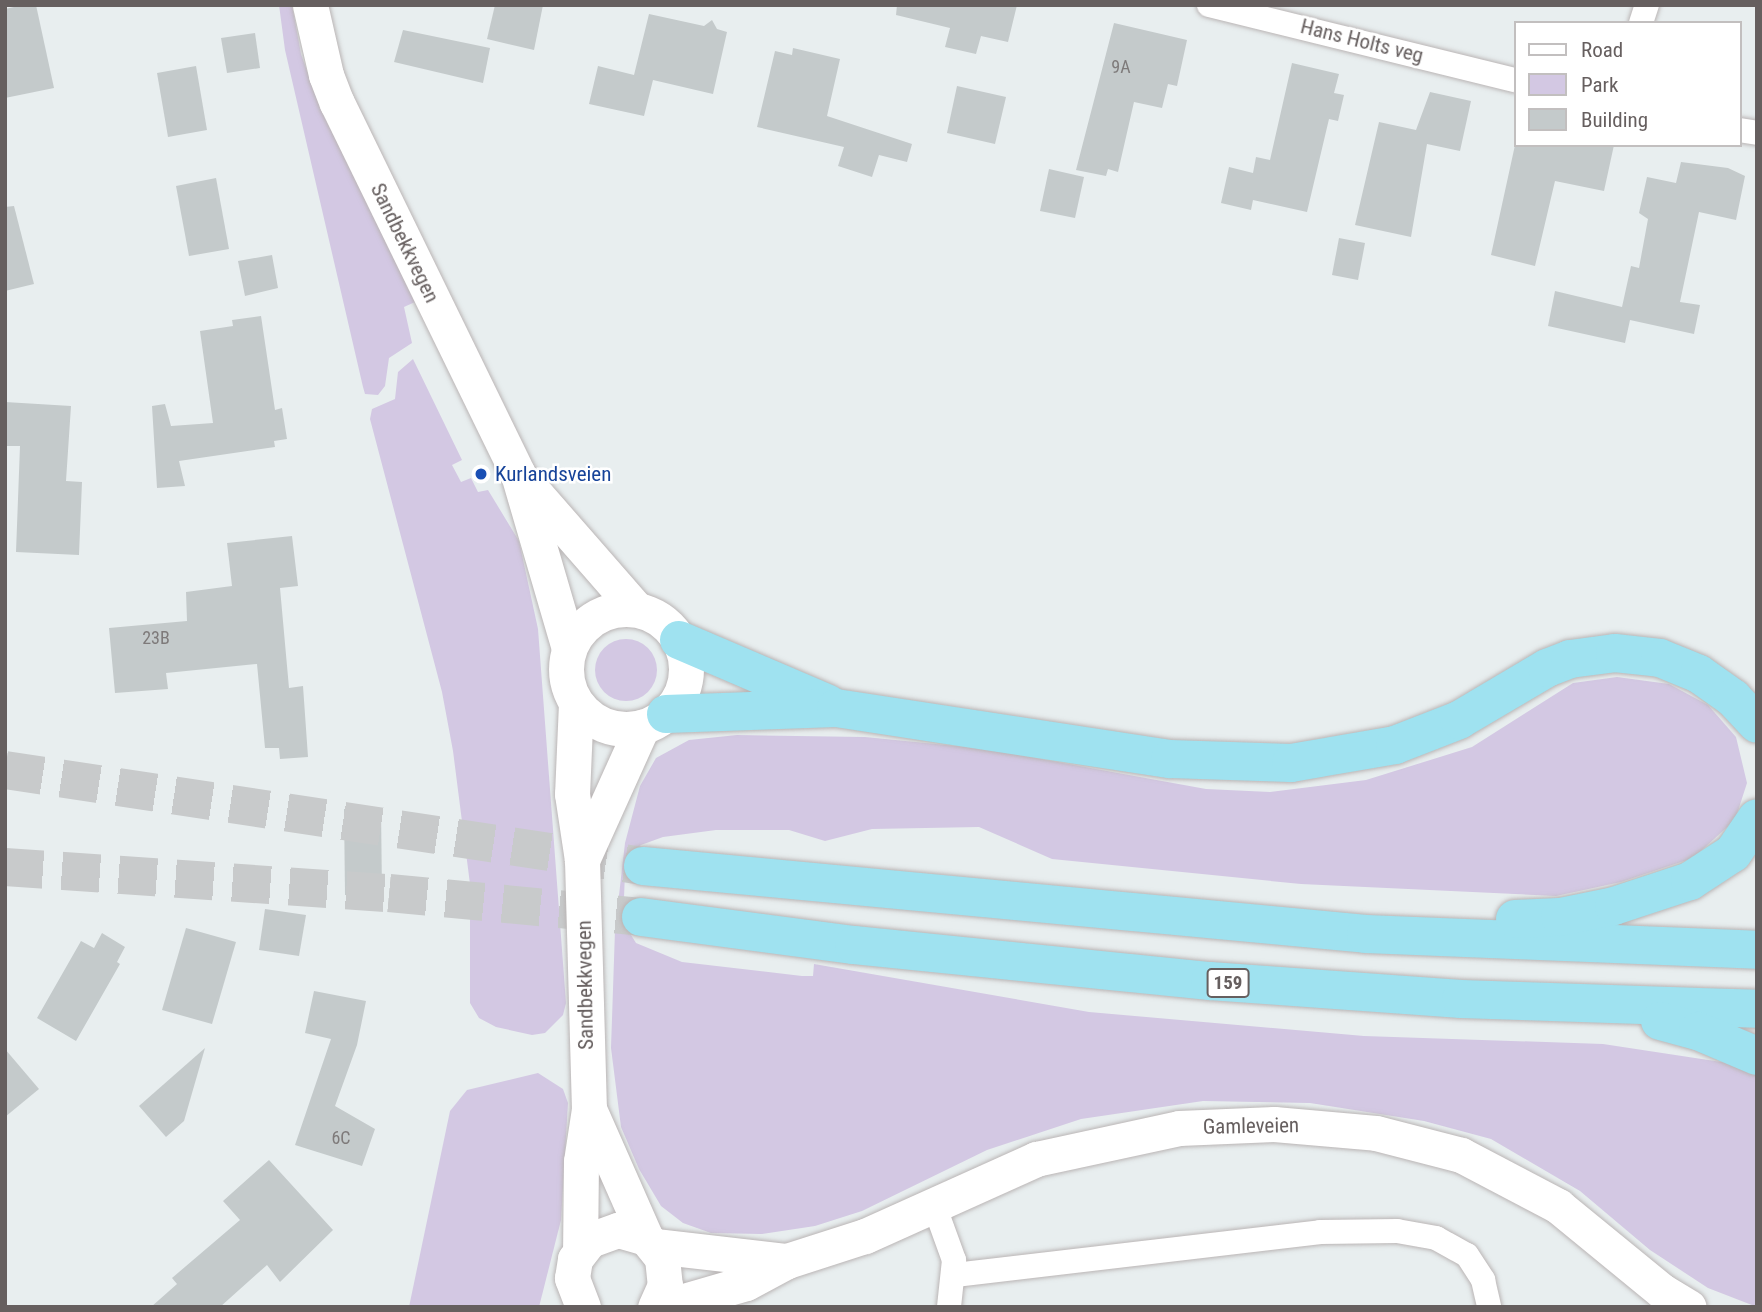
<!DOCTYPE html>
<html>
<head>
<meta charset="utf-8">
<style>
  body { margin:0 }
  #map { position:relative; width:1762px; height:1312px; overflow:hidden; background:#e8eeef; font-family:"Roboto Condensed",sans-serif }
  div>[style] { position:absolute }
  .green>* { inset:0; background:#d3c8e3 }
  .round { border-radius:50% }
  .building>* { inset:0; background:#c4cacb }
  .highway-tunnel>* { height:38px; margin-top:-19px; transform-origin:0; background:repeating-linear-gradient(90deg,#c8cacb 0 38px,transparent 0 57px) }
  .roads { filter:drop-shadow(0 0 2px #bab5b5) drop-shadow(0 0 2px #bab5b5) }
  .street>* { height:24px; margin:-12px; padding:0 12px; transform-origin:12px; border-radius:12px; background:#fff }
  .secondary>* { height:35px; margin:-17.5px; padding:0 17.5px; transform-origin:17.5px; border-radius:17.5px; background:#fff }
  .secondary>.ring { margin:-17.5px; padding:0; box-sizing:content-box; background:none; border:35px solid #fff; border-radius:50% }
  .highway>* { height:38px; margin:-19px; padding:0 19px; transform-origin:19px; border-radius:19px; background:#9fe2f0 }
  .dots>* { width:19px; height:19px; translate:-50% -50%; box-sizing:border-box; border:4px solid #fff; border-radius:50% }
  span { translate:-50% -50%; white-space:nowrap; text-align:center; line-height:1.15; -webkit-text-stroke:5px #fff; paint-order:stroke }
  .number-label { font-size:18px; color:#7e7a7a }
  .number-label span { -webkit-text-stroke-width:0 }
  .shield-label span { padding:2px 5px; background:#fff; border:2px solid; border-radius:5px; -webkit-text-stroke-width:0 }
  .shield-label { font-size:19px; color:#665f5f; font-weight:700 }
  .street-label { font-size:21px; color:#665f5f }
  .transit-label { font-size:21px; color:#164399 }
  .left { translate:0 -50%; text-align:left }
  .frame { position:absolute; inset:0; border:7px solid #665f5f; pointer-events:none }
  .legend { position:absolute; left:1514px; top:21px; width:228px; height:126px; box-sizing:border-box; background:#fff; border:2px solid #c2bfbf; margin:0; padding:9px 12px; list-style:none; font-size:21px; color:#665f5f }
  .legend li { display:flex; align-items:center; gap:14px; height:35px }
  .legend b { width:35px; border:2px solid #c2bfbf }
</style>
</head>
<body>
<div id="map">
  <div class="green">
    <i style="clip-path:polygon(279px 5px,292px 5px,301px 54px,316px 96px,415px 302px,404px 307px,412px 343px,389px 358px,385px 386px,378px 395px,365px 394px,363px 387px,285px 50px)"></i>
    <i style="clip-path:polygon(413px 359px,462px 460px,452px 465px,461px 482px,471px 478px,478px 492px,488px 490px,519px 541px,538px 629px,566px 1003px,563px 1015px,545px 1033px,532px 1035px,496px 1027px,479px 1018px,470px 1003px,470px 884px,453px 751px,442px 692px,370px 419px,372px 409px,395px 399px,398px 372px)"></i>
    <i class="round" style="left:595px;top:639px;width:62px;height:62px"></i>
    <i style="clip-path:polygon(1617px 677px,1669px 684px,1708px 705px,1736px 737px,1747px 783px,1735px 820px,1693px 858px,1621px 882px,1556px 896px,1301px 884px,1052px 859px,979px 827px,872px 829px,825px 841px,789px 830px,716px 830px,663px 837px,641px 845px,632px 853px,625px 873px,623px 922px,636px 943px,682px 962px,802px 976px,813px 976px,814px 964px,1089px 1012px,1364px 1036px,1603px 1044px,1741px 1065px,1757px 1073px,1757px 1307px,1708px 1288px,1650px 1250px,1580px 1191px,1491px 1139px,1424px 1121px,1310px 1103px,1203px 1101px,1081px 1119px,987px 1150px,862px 1211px,815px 1226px,762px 1234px,711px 1233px,683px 1223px,661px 1206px,639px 1169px,621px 1127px,611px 1048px,615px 930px,625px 843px,640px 786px,656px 758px,689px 740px,737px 735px,865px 737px,986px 749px,1206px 789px,1270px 792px,1366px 780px,1472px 747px,1573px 683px)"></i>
    <i style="clip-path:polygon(538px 1073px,563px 1089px,568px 1103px,561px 1220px,539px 1307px,409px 1307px,450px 1111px,467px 1090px)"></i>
  </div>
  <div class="building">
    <i style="clip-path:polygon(23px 5px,36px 5px,54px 88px,5px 98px,5px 9px)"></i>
    <i style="clip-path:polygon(495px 5px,543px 5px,534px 50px,487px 39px)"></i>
    <i style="clip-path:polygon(897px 5px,1017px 5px,1008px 42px,981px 36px,976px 54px,945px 47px,950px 28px,896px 15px)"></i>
    <i style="clip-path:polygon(649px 14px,704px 26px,712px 20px,717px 29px,727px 32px,713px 94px,653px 80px,644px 116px,589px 104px,598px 66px,634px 75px)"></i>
    <i style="clip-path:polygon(1114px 23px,1187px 40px,1177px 86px,1168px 84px,1162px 108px,1134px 102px,1118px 172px,1108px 169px,1106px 176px,1076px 170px)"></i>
    <i style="clip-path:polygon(403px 30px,490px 48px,483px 83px,394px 62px)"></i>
    <i style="clip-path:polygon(255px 33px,260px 68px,227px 73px,221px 38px)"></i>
    <i style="clip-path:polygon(793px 48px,840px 59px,827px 116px,912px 144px,907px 162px,879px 155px,872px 177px,838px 166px,844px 147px,757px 127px,775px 51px,792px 55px)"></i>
    <i style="clip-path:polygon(1292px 63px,1339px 74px,1334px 93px,1344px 95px,1338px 121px,1329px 119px,1307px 212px,1253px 200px,1251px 210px,1221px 203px,1229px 167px,1253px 173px,1256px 157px,1270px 160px)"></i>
    <i style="clip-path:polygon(196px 66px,207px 130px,168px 137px,157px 73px)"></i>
    <i style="clip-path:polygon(957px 86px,1006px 97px,995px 144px,947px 133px)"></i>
    <i style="clip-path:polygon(1430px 92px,1471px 101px,1460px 151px,1427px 144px,1411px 237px,1355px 225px,1379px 122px,1416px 130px)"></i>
    <i style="clip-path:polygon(1515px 145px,1614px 145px,1604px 191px,1555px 181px,1535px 266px,1491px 255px)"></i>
    <i style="clip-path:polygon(1681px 162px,1728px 168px,1745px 176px,1736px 220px,1699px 212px,1680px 302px,1700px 305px,1694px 334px,1630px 320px,1625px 343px,1548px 326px,1555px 291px,1622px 307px,1631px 266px,1639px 268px,1648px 219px,1639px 213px,1647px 177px,1676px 183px)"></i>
    <i style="clip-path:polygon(1049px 169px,1084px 177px,1075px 218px,1040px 211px)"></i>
    <i style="clip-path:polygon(216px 178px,229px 249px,189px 256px,176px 186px)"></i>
    <i style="clip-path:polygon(14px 206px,34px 284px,5px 291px,5px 207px)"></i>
    <i style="clip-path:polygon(1339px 238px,1365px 243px,1358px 280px,1332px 275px)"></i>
    <i style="clip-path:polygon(272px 255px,278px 288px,245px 296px,238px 261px)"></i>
    <i style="clip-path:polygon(261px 316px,275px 410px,282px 408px,287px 439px,274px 441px,275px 447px,179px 461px,185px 486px,157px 488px,152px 406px,165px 404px,171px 426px,213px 423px,200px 331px,233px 326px,232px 320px)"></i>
    <i style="clip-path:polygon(5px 402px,71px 406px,66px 481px,82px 482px,79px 555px,16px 552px,20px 446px,5px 446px)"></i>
    <i style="clip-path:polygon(292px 536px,298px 586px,280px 588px,289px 688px,303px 686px,308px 757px,280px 759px,279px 748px,265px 748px,257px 664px,166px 673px,168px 689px,115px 693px,109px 628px,187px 621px,186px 592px,232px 586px,227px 543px)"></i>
    <i style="clip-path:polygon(344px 809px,381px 809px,382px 894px,345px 895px)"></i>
    <i style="clip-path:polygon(265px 909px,306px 915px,299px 956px,259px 950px)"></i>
    <i style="clip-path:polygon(186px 928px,236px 942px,212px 1024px,162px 1010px)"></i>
    <i style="clip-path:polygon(102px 933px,125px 947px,117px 962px,120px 964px,76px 1041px,37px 1018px,81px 941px,94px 948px)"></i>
    <i style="clip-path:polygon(314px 991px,366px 1001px,357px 1045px,335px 1106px,375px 1129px,362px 1166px,295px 1145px,331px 1039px,305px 1033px)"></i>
    <i style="clip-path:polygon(205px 1048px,184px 1121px,166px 1137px,139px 1106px)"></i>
    <i style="clip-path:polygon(5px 1049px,39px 1089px,5px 1117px)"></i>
    <i style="clip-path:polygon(269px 1160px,333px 1230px,280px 1282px,267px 1265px,220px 1307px,151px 1307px,177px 1284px,172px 1278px,240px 1220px,223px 1201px)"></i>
  </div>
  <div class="highway-tunnel">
    <i style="left:5px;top:770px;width:645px;rotate:8.56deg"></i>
    <i style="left:5px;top:867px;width:385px;rotate:3.9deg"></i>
    <i style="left:389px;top:893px;width:253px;rotate:5.4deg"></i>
  </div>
  <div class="roads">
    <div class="street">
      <i style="left:1209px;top:5px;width:315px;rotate:13.8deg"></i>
      <i style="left:1641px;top:23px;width:19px;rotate:-72deg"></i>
      <i style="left:1739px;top:130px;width:18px;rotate:9deg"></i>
      <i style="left:933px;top:1202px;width:62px;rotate:70.1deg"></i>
      <i style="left:954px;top:1260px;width:47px;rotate:96.1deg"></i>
      <i style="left:955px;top:1275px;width:368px;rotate:-6.7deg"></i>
      <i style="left:1320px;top:1232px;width:77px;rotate:-0.7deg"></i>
      <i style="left:1397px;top:1231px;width:40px;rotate:10deg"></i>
      <i style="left:1436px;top:1238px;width:35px;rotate:29deg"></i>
      <i style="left:1467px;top:1255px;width:30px;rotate:57deg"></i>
      <i style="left:1483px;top:1280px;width:28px;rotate:77deg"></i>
    </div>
    <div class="secondary">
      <i style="left:310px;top:5px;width:72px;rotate:77.1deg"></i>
      <i style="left:326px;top:75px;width:30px;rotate:69deg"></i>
      <i style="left:337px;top:103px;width:413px;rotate:64deg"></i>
      <i style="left:518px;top:474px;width:181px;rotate:73.7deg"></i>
      <i style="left:527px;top:484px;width:166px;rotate:48.9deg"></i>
      <i class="ring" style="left:566px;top:609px;width:85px;height:85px"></i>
      <i style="left:576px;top:703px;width:91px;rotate:92.5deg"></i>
      <i style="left:572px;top:794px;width:67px;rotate:81.4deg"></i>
      <i style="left:582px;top:860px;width:249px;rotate:88.4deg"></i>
      <i style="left:589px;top:1109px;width:53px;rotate:98.7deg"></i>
      <i style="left:581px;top:1161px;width:89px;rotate:90.6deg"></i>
      <i style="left:582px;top:860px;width:146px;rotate:-65.7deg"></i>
      <i style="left:589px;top:1109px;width:141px;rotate:66.2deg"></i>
      <i style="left:655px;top:1246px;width:133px;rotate:6.5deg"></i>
      <i style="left:583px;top:1307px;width:31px;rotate:-111deg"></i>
      <i style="left:572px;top:1278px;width:19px;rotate:-81deg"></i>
      <i style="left:575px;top:1259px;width:24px;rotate:-52deg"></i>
      <i style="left:590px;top:1240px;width:30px;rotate:-20deg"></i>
      <i style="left:618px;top:1230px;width:29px;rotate:16deg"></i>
      <i style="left:646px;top:1238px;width:26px;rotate:51deg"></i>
      <i style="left:662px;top:1258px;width:27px;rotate:84deg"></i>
      <i style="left:665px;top:1285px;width:24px;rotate:114deg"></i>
      <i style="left:663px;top:1307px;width:86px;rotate:-16.1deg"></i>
      <i style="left:746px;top:1283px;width:47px;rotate:-28.2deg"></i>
      <i style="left:787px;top:1261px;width:82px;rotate:-17.8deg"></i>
      <i style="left:865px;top:1236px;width:188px;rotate:-24.2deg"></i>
      <i style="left:1036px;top:1159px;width:146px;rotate:-12.2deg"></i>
      <i style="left:1179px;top:1128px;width:95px;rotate:-2.4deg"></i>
      <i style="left:1274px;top:1124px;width:102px;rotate:5deg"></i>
      <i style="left:1376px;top:1133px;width:88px;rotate:14.5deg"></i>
      <i style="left:1461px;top:1155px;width:110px;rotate:27.7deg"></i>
      <i style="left:1558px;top:1206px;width:134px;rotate:39.3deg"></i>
      <i style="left:1662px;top:1291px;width:31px;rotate:31deg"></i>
    </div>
    <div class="highway">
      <i style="left:679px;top:640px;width:162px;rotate:23.2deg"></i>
      <i style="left:666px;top:714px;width:170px;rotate:-2deg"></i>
      <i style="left:836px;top:708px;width:338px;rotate:8.7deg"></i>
      <i style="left:1170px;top:759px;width:121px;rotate:1.9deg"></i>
      <i style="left:1291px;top:763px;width:106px;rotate:-9.8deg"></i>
      <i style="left:1395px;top:745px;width:69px;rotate:-21.3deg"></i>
      <i style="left:1459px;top:720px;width:102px;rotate:-30.6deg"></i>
      <i style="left:1547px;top:668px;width:25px;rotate:-21deg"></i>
      <i style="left:1570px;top:659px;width:45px;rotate:-7.6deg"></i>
      <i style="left:1615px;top:653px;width:45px;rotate:6.3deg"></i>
      <i style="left:1660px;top:658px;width:42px;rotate:22.3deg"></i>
      <i style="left:1699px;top:674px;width:42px;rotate:35.2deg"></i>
      <i style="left:1733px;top:698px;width:35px;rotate:47deg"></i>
      <i style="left:643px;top:866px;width:726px;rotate:5.37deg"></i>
      <i style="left:1366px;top:934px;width:391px;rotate:2.3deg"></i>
      <i style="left:641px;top:917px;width:215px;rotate:7.5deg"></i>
      <i style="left:854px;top:945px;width:358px;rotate:5.8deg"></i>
      <i style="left:1210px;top:981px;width:252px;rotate:4.1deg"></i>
      <i style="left:1461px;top:999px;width:296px;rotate:1.9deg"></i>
      <i style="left:1515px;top:919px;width:45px;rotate:-2.5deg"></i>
      <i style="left:1560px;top:917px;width:55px;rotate:-11.5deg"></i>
      <i style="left:1614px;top:906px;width:80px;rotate:-18.2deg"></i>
      <i style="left:1690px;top:881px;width:51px;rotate:-33.1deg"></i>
      <i style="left:1733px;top:853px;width:42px;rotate:-55.6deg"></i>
      <i style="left:1660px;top:1021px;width:39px;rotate:15deg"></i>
      <i style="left:1698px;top:1031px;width:64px;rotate:23deg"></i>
    </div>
  </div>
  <div class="dots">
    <i style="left:481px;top:474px;background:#1a4fb4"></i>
  </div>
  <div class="number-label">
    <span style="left:1121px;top:67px">9A</span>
    <span style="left:156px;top:638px">23B</span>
    <span style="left:341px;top:1138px">6C</span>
  </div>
  <div class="shield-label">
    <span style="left:1228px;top:983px">159</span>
  </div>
  <div class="street-label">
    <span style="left:1362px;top:41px;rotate:14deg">Hans Holts veg</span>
    <span style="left:405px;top:243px;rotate:64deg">Sandbekkvegen</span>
    <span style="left:585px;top:985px;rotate:-91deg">Sandbekkvegen</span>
    <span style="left:1251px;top:1126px;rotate:-1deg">Gamleveien</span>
  </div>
  <div class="transit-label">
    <span class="left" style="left:495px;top:474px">Kurlandsveien</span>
  </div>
  <div class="frame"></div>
  <ul class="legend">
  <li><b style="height:9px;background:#fff"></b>Road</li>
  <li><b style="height:19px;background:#d3c8e3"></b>Park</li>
  <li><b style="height:19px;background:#c4cacb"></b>Building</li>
  </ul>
</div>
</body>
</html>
